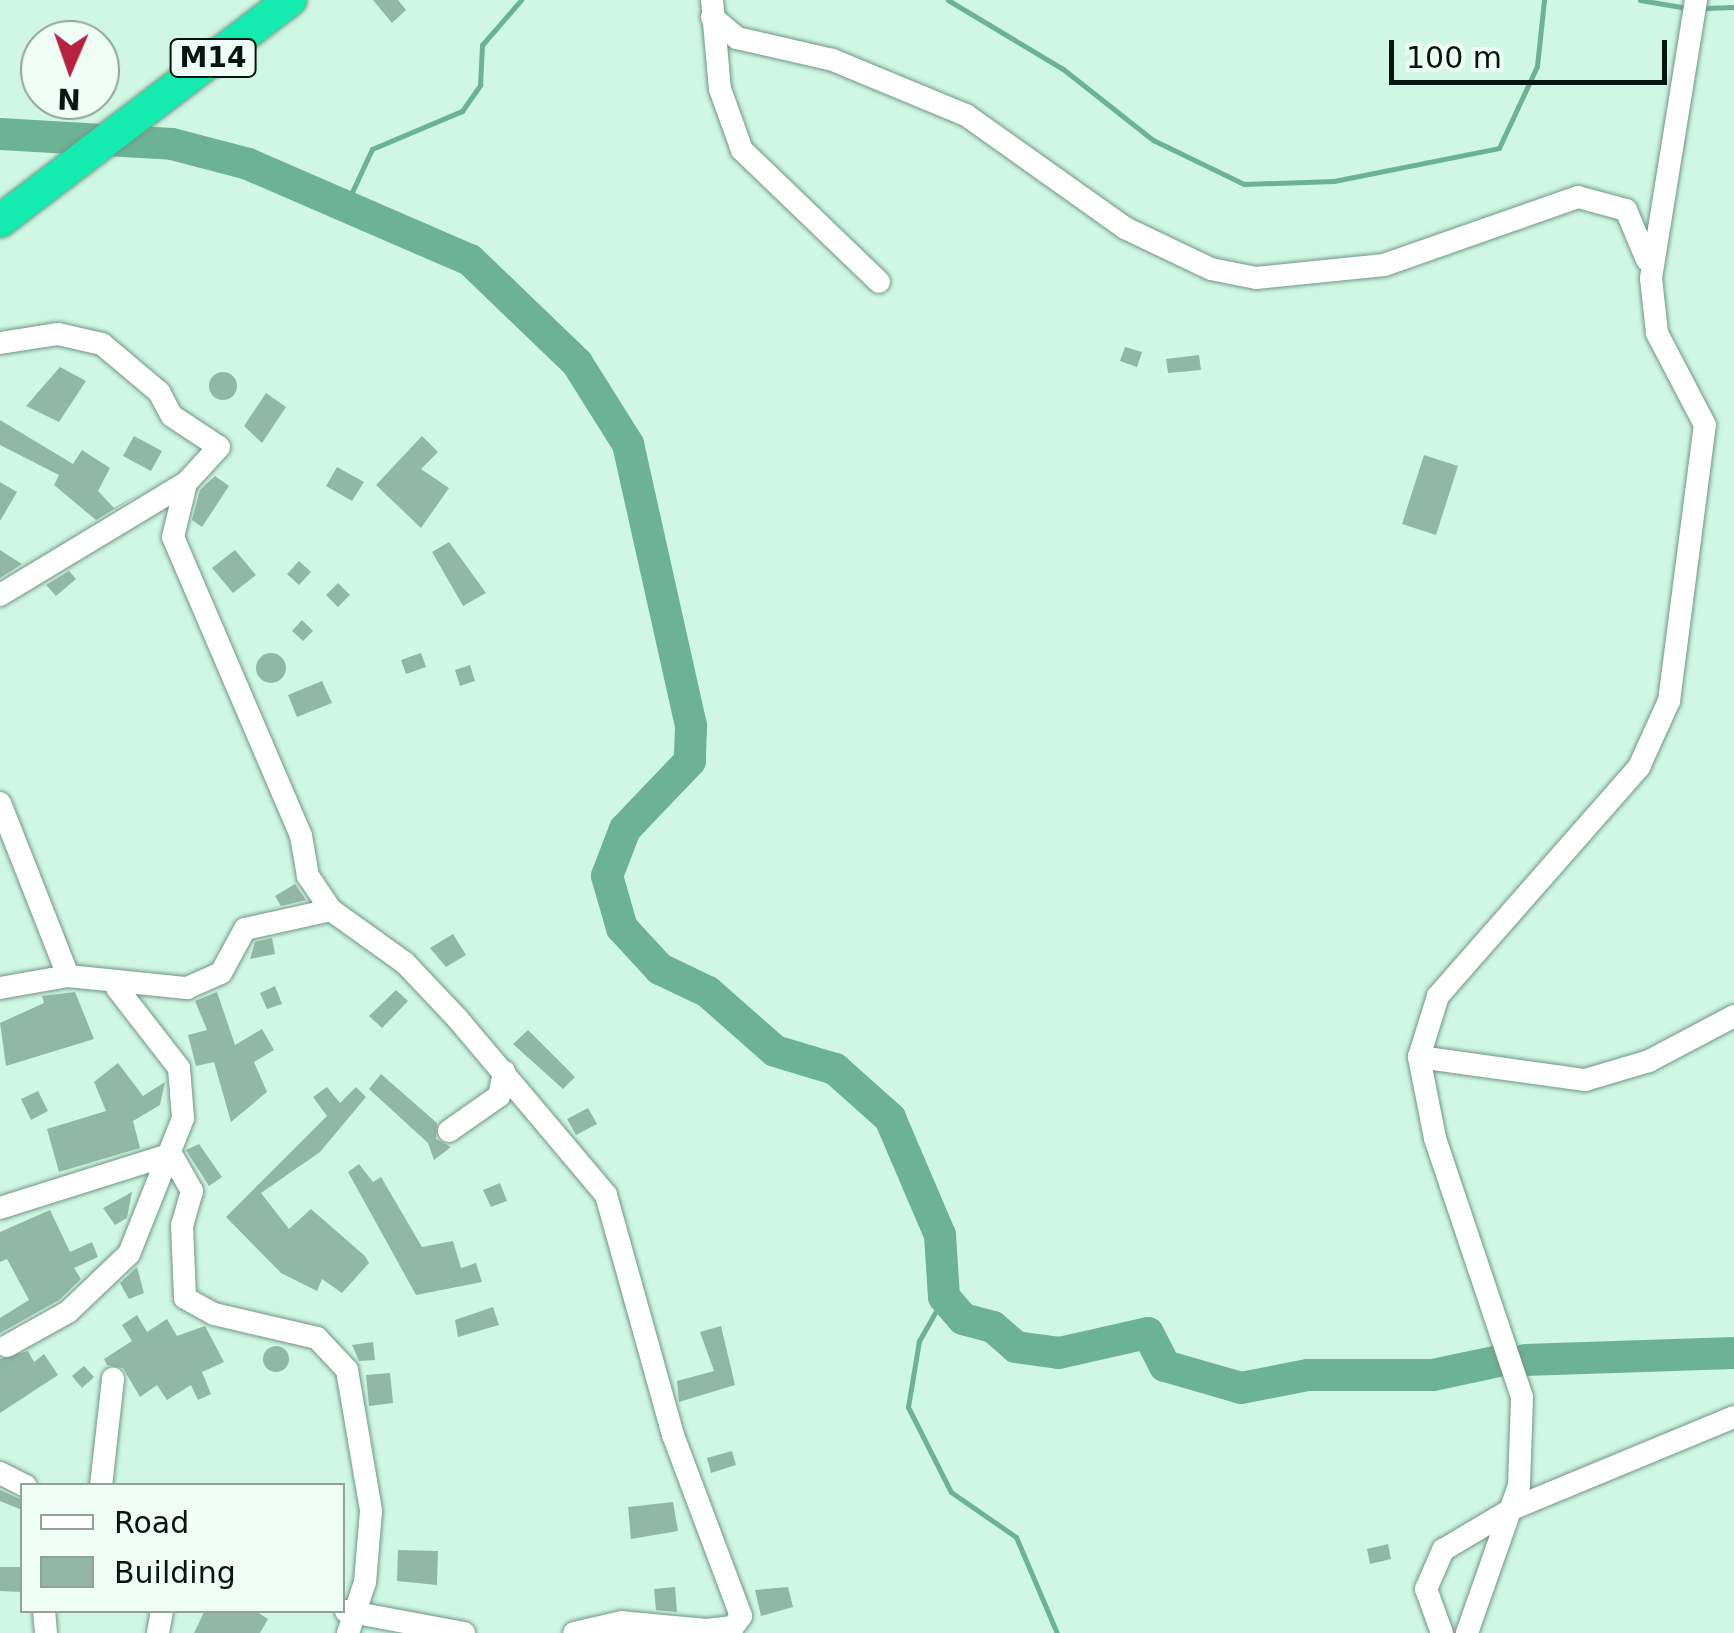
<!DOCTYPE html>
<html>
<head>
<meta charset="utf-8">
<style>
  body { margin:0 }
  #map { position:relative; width:1734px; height:1633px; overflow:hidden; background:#d0f7e5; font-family:"DejaVu Sans",sans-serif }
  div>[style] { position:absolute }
  .stream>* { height:5px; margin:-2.5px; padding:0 2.5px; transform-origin:2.5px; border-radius:2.5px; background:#6cb296 }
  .river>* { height:32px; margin:-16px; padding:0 16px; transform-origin:16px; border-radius:16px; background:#6cb296 }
  .building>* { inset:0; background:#92b7a7 }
  .round { border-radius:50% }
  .roads { filter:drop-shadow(0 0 2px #719586) drop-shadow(0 0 2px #719586) }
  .minor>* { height:22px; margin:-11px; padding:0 11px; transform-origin:11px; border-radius:11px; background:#fff }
  .highway>* { height:32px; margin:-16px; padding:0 16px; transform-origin:16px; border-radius:16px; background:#13ebaf }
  span { translate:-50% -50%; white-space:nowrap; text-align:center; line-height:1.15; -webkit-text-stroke:8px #eefef6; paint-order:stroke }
  .shield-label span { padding:2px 8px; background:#eefef6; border:2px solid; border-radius:8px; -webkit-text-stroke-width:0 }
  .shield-label { font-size:28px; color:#071510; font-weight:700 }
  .legend { position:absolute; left:20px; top:1483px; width:325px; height:130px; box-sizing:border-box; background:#eefef6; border:2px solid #92a19a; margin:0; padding:12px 18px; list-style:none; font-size:30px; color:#071510 }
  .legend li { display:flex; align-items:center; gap:20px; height:50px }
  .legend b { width:50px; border:2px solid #92a19a }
  .north { position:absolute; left:20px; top:20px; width:100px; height:100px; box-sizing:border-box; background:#eefef6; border:2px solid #92a19a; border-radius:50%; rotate:182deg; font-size:28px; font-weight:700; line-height:40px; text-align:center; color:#071510 }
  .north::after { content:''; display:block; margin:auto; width:35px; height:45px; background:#b42240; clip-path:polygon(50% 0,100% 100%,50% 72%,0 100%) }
  .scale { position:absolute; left:1389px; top:40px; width:278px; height:45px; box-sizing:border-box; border:5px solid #071510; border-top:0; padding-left:12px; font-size:30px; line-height:35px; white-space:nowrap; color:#071510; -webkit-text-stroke:8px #eefef6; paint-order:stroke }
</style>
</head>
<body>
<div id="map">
  <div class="stream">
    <i style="left:948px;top:0;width:134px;rotate:31deg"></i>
    <i style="left:1063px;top:69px;width:115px;rotate:38.3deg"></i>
    <i style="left:1153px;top:140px;width:101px;rotate:25.8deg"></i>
    <i style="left:1244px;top:184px;width:90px;rotate:-1.9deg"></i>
    <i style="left:1334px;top:181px;width:168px;rotate:-11.3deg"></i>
    <i style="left:1499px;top:148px;width:90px;rotate:-65.1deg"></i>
    <i style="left:1537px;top:66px;width:66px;rotate:-83.9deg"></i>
    <i style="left:1640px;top:0;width:48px;rotate:9.7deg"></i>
    <i style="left:1706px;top:8px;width:28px;rotate:-2deg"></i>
    <i style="left:346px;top:205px;width:62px;rotate:-65.1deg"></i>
    <i style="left:372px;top:149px;width:98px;rotate:-22.9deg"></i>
    <i style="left:462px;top:111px;width:32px;rotate:-55deg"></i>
    <i style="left:480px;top:85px;width:40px;rotate:-87.1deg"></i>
    <i style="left:482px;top:45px;width:60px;rotate:-49.1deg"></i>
    <i style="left:944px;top:1297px;width:51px;rotate:119.6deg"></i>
    <i style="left:919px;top:1341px;width:67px;rotate:99.5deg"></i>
    <i style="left:908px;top:1407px;width:95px;rotate:63.2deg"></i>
    <i style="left:951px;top:1492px;width:79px;rotate:34.7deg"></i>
    <i style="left:1016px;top:1537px;width:104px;rotate:66.9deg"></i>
  </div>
  <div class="river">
    <i style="left:0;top:134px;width:172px;rotate:3.3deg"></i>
    <i style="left:172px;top:144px;width:79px;rotate:14.7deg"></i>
    <i style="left:248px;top:164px;width:242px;rotate:23.4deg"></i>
    <i style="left:470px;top:260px;width:149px;rotate:43.9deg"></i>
    <i style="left:577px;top:363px;width:96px;rotate:57.8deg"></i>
    <i style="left:628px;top:444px;width:289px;rotate:77.4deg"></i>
    <i style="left:691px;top:726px;width:35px;rotate:92deg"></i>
    <i style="left:690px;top:761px;width:94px;rotate:133.7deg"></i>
    <i style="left:625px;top:829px;width:50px;rotate:111deg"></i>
    <i style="left:607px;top:876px;width:54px;rotate:73.9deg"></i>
    <i style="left:622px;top:928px;width:56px;rotate:47.2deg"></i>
    <i style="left:660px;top:969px;width:53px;rotate:25.6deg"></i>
    <i style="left:708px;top:992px;width:89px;rotate:41.4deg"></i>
    <i style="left:775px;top:1051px;width:63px;rotate:16.7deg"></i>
    <i style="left:835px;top:1069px;width:74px;rotate:41.7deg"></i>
    <i style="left:890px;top:1118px;width:127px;rotate:66.9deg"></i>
    <i style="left:940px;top:1235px;width:62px;rotate:86.3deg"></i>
    <i style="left:944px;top:1297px;width:29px;rotate:49deg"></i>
    <i style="left:963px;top:1319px;width:31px;rotate:15deg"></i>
    <i style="left:993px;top:1327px;width:30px;rotate:41deg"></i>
    <i style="left:1016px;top:1347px;width:43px;rotate:7.9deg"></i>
    <i style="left:1059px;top:1353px;width:91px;rotate:-12.7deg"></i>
    <i style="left:1148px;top:1333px;width:37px;rotate:63deg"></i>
    <i style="left:1165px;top:1366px;width:79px;rotate:16.1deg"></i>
    <i style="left:1241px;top:1388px;width:68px;rotate:-11deg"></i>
    <i style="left:1308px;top:1375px;width:125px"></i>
    <i style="left:1433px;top:1375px;width:73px;rotate:-11.9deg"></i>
    <i style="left:1525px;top:1360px;width:209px;rotate:-1.9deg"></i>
  </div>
  <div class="building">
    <i style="clip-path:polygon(373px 0,398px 0,406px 10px,392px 23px)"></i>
    <i style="clip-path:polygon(1125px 347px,1142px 352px,1137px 367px,1120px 361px)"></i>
    <i style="clip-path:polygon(1199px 355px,1201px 370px,1168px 373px,1166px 359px)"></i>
    <i style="clip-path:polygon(60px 367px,86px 381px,59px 422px,26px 406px)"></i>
    <i class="round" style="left:209px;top:372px;width:28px;height:28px"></i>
    <i style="clip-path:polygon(266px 393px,286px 407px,262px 443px,244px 426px)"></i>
    <i style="clip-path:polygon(0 420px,73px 464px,82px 450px,110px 468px,98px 491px,114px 508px,139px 494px,96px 520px,54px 485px,59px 475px,0 445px)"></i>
    <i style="clip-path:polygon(134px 436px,162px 451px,151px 471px,123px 456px)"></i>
    <i style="clip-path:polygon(422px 436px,438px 452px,421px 469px,449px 488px,421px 528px,376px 485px)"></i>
    <i style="clip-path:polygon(1424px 455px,1458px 466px,1436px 535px,1402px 524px)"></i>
    <i style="clip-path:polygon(337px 467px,364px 482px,352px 501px,326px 486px)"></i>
    <i style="clip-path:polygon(215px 476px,229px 486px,202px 527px,192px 520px,200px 490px)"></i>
    <i style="clip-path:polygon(0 482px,17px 492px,0 521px)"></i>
    <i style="clip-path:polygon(449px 542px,486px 593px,463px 606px,432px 552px)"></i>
    <i style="clip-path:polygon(0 550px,22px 564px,0 578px)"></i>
    <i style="clip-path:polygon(235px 550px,256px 575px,233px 593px,212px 568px)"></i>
    <i style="clip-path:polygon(299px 561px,311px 572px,299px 585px,287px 574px)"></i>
    <i style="clip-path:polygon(69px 571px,76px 579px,56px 596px,46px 585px)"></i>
    <i style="clip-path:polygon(338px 583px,350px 595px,338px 607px,326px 595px)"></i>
    <i style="clip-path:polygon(302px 620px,313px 631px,303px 641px,292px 631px)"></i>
    <i style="clip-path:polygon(421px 653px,426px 667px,406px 674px,401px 660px)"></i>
    <i class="round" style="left:256px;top:653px;width:30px;height:30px"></i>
    <i style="clip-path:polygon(470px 665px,475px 681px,460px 686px,455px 670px)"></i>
    <i style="clip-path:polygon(322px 681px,332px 703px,297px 717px,288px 695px)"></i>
    <i style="clip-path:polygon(295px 884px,306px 900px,281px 906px,275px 896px)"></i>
    <i style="clip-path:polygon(453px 934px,466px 955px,446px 967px,430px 948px)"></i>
    <i style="clip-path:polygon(272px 938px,275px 954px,250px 959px,255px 942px)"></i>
    <i style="clip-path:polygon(275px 986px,282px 1004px,267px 1009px,260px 993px)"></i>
    <i style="clip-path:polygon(396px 990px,408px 1001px,382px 1028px,369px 1016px)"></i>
    <i style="clip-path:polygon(75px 992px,94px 1039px,6px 1066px,0 1023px,44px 1003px,42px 996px)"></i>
    <i style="clip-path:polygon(217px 992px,235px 1045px,262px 1029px,274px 1050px,254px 1062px,267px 1092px,231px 1122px,214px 1062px,196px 1066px,188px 1035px,207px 1030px,195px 1001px)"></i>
    <i style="clip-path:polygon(528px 1030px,575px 1077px,563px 1089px,513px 1044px)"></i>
    <i style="clip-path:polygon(118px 1063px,143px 1096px,165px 1082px,160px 1105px,133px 1121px,140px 1148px,59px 1172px,47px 1129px,106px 1111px,94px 1082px)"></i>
    <i style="clip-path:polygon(381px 1074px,437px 1123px,436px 1139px,451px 1147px,434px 1160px,428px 1143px,369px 1089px)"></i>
    <i style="clip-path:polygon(327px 1087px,340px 1103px,356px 1087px,366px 1097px,320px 1152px,261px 1193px,289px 1229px,311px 1209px,365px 1256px,369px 1263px,342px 1293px,322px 1279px,317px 1291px,281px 1273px,226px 1217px,327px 1116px,313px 1097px)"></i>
    <i style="clip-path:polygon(38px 1091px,48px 1111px,31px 1120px,21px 1099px)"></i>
    <i style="clip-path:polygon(588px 1108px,597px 1124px,576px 1135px,567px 1119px)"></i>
    <i style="clip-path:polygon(199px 1144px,222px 1177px,209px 1186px,186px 1150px)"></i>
    <i style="clip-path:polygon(359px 1164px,373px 1182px,381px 1177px,422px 1247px,453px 1241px,461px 1268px,476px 1263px,482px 1282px,416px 1295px,348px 1172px)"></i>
    <i style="clip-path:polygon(500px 1183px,507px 1201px,491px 1207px,483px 1190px)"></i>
    <i style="clip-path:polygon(132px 1192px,127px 1218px,115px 1225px,103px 1208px)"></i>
    <i style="clip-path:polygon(50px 1210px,70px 1252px,92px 1242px,98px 1257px,74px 1268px,81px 1279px,59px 1300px,0 1333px,0 1318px,29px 1300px,7px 1259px,0 1262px,0 1232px)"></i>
    <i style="clip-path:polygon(137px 1267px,144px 1293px,129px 1299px,120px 1283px)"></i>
    <i style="clip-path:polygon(493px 1307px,499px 1325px,458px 1337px,455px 1320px)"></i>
    <i style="clip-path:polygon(137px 1315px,147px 1332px,167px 1319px,177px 1336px,205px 1326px,224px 1362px,202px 1372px,211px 1394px,198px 1400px,191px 1385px,167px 1400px,157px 1385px,140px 1397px,123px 1368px,107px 1365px,104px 1359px,132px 1341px,122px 1325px)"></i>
    <i style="clip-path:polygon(721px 1326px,735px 1385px,679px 1402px,677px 1381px,714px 1371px,700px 1332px)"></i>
    <i style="clip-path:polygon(373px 1342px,375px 1360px,359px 1361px,352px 1345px)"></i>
    <i class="round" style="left:263px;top:1346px;width:26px;height:26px"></i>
    <i style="clip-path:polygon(28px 1351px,34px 1362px,44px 1354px,58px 1375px,0 1413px,0 1359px)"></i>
    <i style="clip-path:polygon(84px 1366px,94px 1377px,82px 1388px,72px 1376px)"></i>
    <i style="clip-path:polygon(390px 1373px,393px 1403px,369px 1406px,366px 1375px)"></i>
    <i style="clip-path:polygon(732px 1451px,736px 1465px,711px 1473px,707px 1458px)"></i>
    <i style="clip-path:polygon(0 1490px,22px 1500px,22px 1510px,0 1501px)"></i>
    <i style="clip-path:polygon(673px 1502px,678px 1531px,631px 1539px,628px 1507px)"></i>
    <i style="clip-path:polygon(1388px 1544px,1391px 1559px,1370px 1564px,1367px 1549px)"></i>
    <i style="clip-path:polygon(398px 1550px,438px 1551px,437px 1585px,397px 1581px)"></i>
    <i style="clip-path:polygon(0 1567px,22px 1567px,22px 1592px,0 1591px)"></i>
    <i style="clip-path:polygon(675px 1587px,677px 1612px,656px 1610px,654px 1589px)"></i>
    <i style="clip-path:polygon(788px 1587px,793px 1607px,761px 1616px,755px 1590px)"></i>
    <i style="clip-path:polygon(205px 1610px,254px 1610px,268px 1619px,260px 1633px,194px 1633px)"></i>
  </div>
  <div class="roads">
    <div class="minor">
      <i style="left:712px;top:0;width:89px;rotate:84.9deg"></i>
      <i style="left:720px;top:89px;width:65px;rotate:70.2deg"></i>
      <i style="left:742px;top:150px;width:190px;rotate:43.9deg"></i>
      <i style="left:712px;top:17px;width:33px;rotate:40deg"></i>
      <i style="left:737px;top:38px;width:98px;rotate:12.9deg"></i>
      <i style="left:833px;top:60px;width:144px;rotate:22.5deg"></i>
      <i style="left:966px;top:115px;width:195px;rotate:35.4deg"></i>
      <i style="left:1125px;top:228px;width:95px;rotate:25.5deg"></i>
      <i style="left:1211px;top:269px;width:46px;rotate:11.3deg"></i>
      <i style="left:1256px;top:278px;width:129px;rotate:-5.8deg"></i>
      <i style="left:1384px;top:265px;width:206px;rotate:-19.3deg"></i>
      <i style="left:1578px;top:197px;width:50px;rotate:15.2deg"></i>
      <i style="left:1626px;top:210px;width:54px;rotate:67.2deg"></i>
      <i style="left:0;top:343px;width:59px;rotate:-8.8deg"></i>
      <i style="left:58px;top:334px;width:45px;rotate:12.8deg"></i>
      <i style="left:102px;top:344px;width:75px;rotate:40.1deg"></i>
      <i style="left:159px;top:392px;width:27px;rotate:62deg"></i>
      <i style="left:172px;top:416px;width:56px;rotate:33.4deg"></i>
      <i style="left:219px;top:447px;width:49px;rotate:132.5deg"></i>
      <i style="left:186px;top:483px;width:56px;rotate:103.5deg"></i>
      <i style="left:173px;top:537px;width:325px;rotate:66.8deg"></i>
      <i style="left:301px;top:836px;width:41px;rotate:80.1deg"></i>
      <i style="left:308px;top:876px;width:41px;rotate:55.9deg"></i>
      <i style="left:0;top:595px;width:217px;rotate:-31.1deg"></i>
      <i style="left:0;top:803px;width:186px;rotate:68.5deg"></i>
      <i style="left:0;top:988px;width:69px;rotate:-10deg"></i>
      <i style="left:68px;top:976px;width:120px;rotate:5.8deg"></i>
      <i style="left:187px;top:988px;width:37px;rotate:-24deg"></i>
      <i style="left:221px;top:973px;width:50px;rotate:-61.4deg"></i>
      <i style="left:245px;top:929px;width:88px;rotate:-12.5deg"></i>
      <i style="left:331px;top:910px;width:91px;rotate:35.6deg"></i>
      <i style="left:405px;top:963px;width:76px;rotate:46.6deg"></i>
      <i style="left:457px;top:1018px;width:231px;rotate:49.9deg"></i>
      <i style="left:606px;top:1195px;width:249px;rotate:74.4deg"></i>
      <i style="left:673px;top:1435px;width:193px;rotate:69.4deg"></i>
      <i style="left:741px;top:1616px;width:14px;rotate:126deg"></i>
      <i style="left:733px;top:1627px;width:27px;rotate:174deg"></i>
      <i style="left:706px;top:1630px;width:84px;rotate:-174.6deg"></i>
      <i style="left:622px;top:1622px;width:49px;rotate:167.1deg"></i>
      <i style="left:1419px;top:1057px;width:168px;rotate:7.9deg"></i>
      <i style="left:1585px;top:1080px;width:67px;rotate:-16.5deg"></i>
      <i style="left:1649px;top:1061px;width:96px;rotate:-27.9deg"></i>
      <i style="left:449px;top:1131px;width:61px;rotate:-35deg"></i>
      <i style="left:499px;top:1096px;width:25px;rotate:-78deg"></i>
      <i style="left:171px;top:1154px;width:43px;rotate:60.4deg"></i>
      <i style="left:192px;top:1191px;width:35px;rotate:106deg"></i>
      <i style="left:182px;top:1225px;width:73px;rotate:87.6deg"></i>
      <i style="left:185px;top:1298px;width:33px;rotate:29deg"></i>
      <i style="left:214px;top:1314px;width:106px;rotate:13.1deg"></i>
      <i style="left:317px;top:1338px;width:44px;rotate:46.8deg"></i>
      <i style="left:347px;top:1370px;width:143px;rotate:80.3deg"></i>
      <i style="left:371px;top:1511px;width:71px;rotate:94.8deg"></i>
      <i style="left:365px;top:1582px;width:54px;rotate:108.4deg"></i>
      <i style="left:0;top:1208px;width:179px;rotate:-17.5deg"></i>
      <i style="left:7px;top:1346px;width:70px;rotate:-29.1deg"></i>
      <i style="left:68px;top:1312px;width:84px;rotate:-43.6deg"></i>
      <i style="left:129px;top:1254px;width:146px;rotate:-68.3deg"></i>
      <i style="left:183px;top:1118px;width:50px;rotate:-94.6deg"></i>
      <i style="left:179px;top:1068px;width:101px;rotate:-127.8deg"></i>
      <i style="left:0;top:1473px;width:29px;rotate:27deg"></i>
      <i style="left:101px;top:1486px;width:108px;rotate:-83.6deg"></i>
      <i style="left:44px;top:1610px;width:23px;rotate:85deg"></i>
      <i style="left:346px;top:1611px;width:120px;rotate:10.6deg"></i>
      <i style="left:158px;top:1633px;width:23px;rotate:-80deg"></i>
      <i style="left:1442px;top:1633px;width:47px;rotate:-110deg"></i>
      <i style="left:1426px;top:1589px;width:43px;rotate:-66.4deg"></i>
      <i style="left:1443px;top:1550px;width:80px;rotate:-30.7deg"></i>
      <i style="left:1512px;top:1509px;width:240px;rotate:-22.5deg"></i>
      <i style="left:1467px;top:1633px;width:157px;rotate:-70.6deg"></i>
      <i style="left:1519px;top:1485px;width:88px;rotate:-88deg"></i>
      <i style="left:1522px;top:1397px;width:273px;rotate:-108.6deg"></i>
      <i style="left:1435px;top:1138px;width:83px;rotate:-101.2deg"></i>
      <i style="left:1419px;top:1057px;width:64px;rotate:-72.7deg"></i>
      <i style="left:1438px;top:996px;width:305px;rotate:-48.7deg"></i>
      <i style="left:1639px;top:767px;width:72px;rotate:-65.6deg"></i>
      <i style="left:1669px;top:701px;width:278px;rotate:-82.6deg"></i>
      <i style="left:1705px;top:425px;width:104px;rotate:-117.6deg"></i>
      <i style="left:1657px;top:333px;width:55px;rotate:-96.2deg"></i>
      <i style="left:1651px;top:278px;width:282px;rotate:-80.8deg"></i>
    </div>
    <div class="highway">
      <i style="left:0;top:221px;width:365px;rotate:-37.3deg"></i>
    </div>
  </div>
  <div class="shield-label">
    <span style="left:213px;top:58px">M14</span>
  </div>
  <ul class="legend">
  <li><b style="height:12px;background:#fff"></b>Road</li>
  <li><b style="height:28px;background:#92b7a7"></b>Building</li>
  </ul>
  <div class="north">N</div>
  <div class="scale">100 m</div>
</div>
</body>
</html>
